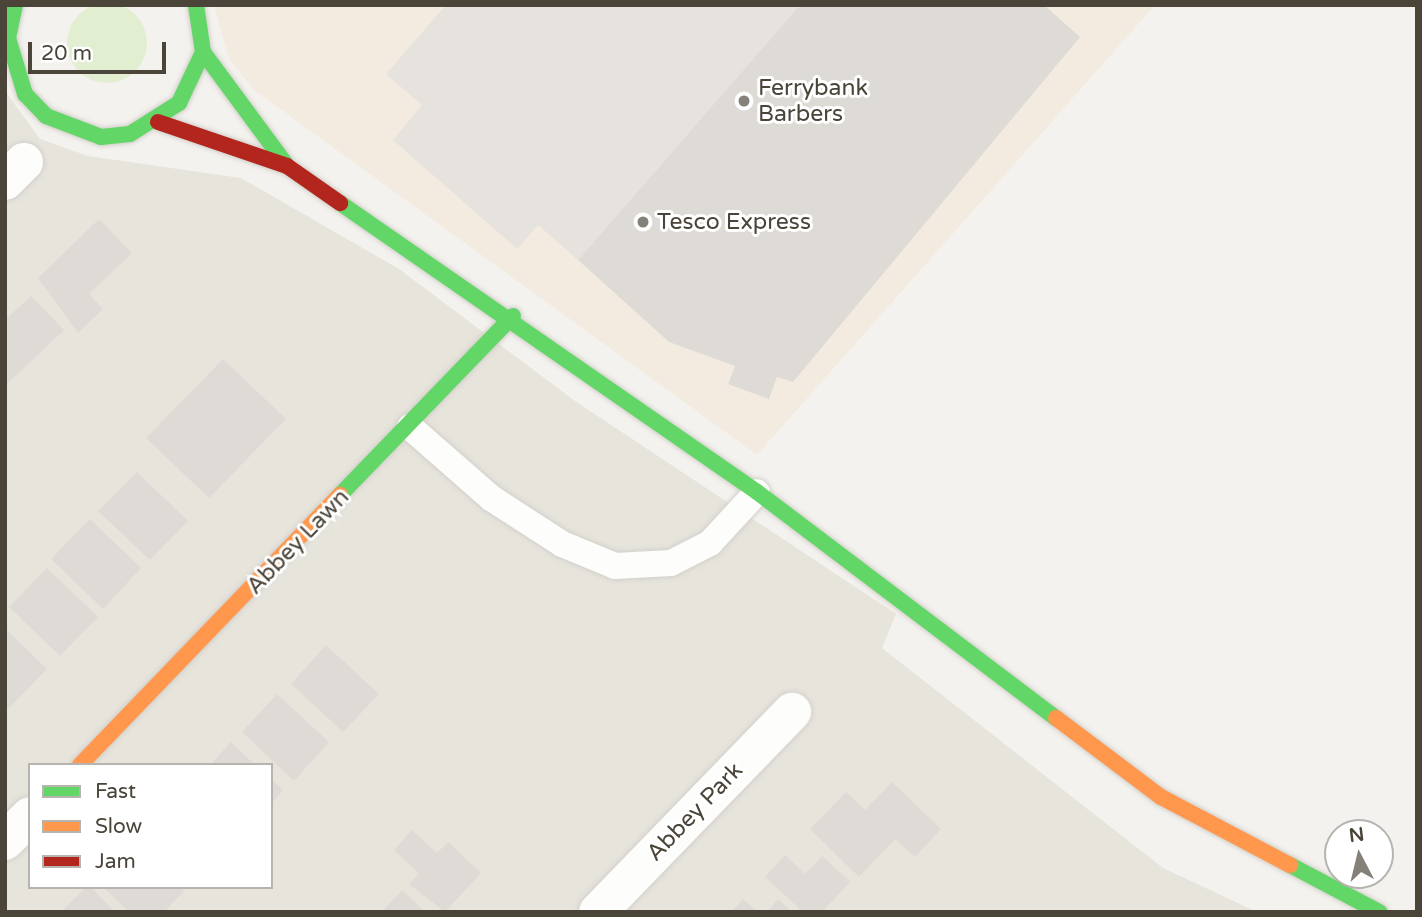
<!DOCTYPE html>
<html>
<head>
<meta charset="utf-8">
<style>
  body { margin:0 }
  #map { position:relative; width:1422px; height:917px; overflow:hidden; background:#f4f2ee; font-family:"Varela Round",sans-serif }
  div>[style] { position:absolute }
  .residential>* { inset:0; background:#e7e4dc }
  .commercial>* { inset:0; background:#f3ebdf }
  .green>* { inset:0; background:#e1eecf }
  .round { border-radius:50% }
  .parking>* { inset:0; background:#e6e3df }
  .building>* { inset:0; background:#dedbd6 }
  .roads { filter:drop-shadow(0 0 2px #d2d0cb) drop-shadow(0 0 2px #d2d0cb) }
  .lane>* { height:26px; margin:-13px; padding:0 13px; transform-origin:13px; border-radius:13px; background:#fdfdfc }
  .street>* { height:38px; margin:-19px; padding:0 19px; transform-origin:19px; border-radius:19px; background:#fdfdfc }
  .fast>* { height:16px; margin:-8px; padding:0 8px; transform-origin:8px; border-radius:8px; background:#63d668 }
  .slow>* { height:16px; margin:-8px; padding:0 8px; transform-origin:8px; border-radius:8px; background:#ff974d }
  .jam>* { height:16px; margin:-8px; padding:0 8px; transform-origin:8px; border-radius:8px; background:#b3261e }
  .dots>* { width:19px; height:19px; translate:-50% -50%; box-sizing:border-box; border:4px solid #fff; border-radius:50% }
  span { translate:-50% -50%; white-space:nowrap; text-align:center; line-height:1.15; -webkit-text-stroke:6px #fff; paint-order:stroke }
  .poi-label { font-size:23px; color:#4b4439 }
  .left { translate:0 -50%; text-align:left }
  .street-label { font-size:23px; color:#4b4439 }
  .frame { position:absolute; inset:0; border:7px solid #4b4439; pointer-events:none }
  .legend { position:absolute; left:28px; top:763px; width:245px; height:126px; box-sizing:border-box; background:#fff; border:2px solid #b7b4b0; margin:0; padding:9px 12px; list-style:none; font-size:21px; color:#4b4439 }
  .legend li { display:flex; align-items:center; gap:14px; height:35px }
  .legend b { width:35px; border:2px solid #b7b4b0 }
  .north { position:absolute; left:1324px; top:819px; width:70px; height:70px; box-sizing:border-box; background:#fff; border:2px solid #b7b4b0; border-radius:50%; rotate:353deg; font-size:19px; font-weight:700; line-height:28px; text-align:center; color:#4b4439 }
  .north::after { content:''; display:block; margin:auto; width:24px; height:32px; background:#868178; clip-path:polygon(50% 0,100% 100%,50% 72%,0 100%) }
  .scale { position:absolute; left:28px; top:42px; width:138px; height:32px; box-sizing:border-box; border:4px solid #4b4439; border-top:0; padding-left:9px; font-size:21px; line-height:24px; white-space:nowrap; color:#4b4439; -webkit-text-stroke:5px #fff; paint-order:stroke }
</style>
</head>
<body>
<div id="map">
  <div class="residential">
    <i style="clip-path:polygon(evenodd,5px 91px,40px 139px,88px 156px,241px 178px,399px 269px,575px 401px,896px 614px,882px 648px,1163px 868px,1257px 912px,5px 912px,5px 91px,30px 765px,271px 765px,271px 887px,30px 887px,30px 765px)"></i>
  </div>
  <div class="commercial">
    <i style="clip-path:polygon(214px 5px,1155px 5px,757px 455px,254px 90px,229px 59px)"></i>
  </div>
  <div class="green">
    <i class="round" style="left:67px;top:3px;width:80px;height:80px"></i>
  </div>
  <div class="parking">
    <i style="clip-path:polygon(446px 5px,800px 5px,578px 260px,538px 225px,517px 249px,393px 140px,422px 105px,386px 74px)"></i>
  </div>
  <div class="building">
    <i style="clip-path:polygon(800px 5px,1044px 5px,1080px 37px,793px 382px,777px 377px,769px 399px,728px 384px,735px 366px,669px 342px,578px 260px)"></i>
    <i style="clip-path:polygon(99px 219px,132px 253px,89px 294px,103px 309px,78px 333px,38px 278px)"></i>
    <i style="clip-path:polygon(31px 296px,64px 330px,5px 386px,5px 320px)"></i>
    <i style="clip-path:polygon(223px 359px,286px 419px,209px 498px,146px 438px)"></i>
    <i style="clip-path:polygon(137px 472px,188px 521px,150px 560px,98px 511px)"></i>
    <i style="clip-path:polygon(90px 519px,141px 568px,103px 609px,51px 559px)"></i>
    <i style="clip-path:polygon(47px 568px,98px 617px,60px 656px,9px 607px)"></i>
    <i style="clip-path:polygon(5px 628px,47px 669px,9px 708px,5px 705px)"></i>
    <i style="clip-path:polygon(326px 645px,379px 694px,343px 732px,291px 684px)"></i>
    <i style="clip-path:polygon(277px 694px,329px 742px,294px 781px,242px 732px)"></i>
    <i style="clip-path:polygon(231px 742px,255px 765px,210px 765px)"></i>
    <i style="clip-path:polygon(271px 779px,283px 790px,271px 804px)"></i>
    <i style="clip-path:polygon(892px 782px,941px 829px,915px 857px,895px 839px,859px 877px,810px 829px,846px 792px,865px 810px)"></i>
    <i style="clip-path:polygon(412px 830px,437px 853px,448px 842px,481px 873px,445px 912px,409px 884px,419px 874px,394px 850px)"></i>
    <i style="clip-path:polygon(785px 855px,805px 874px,822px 856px,850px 882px,822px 912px,803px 912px,765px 877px)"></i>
    <i style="clip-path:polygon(86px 887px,91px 887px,115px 912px,61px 912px)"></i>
    <i style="clip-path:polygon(103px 887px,180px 887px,184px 891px,164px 912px,129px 912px)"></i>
    <i style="clip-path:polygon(402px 890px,425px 912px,382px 912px)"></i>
    <i style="clip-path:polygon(743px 899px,757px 912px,731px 912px)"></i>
    <i style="clip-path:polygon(778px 899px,792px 912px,767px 912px)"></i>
  </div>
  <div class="roads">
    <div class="lane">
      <i style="left:410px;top:427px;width:108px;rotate:41.2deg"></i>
      <i style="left:491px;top:498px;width:85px;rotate:32.9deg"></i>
      <i style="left:562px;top:544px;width:57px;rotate:22.5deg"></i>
      <i style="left:615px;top:566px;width:56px;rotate:-3.1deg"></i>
      <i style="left:671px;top:563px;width:44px;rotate:-27.1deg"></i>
      <i style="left:710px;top:543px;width:69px;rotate:-47.3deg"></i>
    </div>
    <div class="street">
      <i style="left:5px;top:181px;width:27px;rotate:-45deg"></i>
      <i style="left:5px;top:841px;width:35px;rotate:-45deg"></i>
      <i style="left:598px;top:912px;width:279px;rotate:-45.9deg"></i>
    </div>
    <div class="fast">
      <i style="left:15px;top:5px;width:34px;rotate:102deg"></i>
      <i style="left:8px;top:38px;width:59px;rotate:73.1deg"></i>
      <i style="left:25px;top:94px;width:30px;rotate:46deg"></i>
      <i style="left:46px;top:116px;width:59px;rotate:20.9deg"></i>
      <i style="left:101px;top:137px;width:29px;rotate:-6deg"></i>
      <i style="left:130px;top:134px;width:58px;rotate:-32.3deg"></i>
      <i style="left:179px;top:103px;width:56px;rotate:-64.8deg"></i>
      <i style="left:203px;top:52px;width:48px;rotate:-98.5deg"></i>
      <i style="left:203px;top:52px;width:142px;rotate:53.6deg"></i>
      <i style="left:340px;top:203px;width:507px;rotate:34.72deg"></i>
      <i style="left:757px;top:492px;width:375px;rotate:37.1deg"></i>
      <i style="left:340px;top:495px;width:249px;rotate:-46deg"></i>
      <i style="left:1290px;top:865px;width:101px;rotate:27.8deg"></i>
    </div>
    <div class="slow">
      <i style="left:1056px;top:718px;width:131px;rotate:37deg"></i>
      <i style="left:1161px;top:797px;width:146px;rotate:27.8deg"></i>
      <i style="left:80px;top:765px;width:375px;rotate:-46.1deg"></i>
    </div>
    <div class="jam">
      <i style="left:158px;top:122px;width:136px;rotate:18.8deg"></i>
      <i style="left:287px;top:166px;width:65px;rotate:34.9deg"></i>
    </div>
  </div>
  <div class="dots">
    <i style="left:744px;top:101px;background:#868178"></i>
    <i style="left:643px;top:222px;background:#868178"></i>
  </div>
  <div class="poi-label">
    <span class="left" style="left:758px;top:101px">Ferrybank<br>Barbers</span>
    <span class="left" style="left:657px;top:222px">Tesco Express</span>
  </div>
  <div class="street-label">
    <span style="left:298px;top:542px;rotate:-46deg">Abbey Lawn</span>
    <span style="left:695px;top:812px;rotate:-46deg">Abbey Park</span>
  </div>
  <div class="frame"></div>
  <ul class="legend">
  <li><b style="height:9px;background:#63d668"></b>Fast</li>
  <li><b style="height:9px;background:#ff974d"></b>Slow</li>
  <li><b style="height:9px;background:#b3261e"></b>Jam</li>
  </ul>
  <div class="north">N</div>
  <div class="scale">20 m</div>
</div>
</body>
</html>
